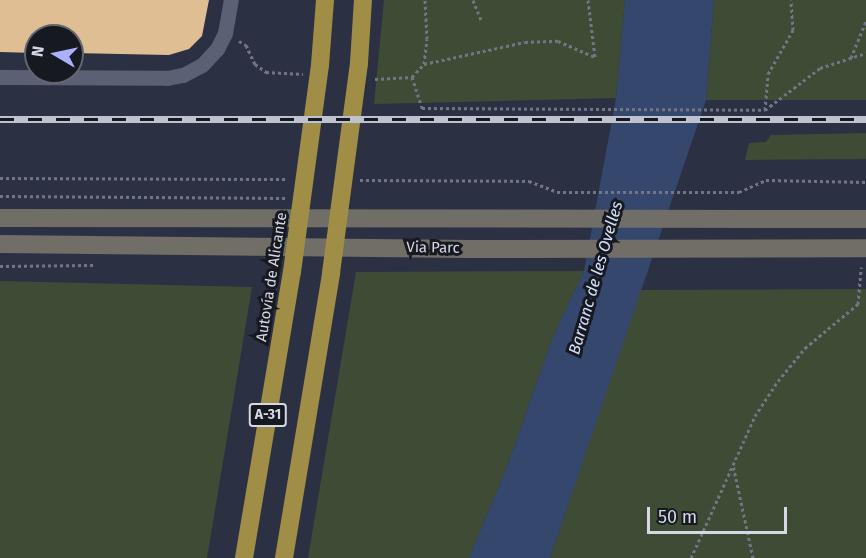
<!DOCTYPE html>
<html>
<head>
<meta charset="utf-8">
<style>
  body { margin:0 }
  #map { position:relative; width:866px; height:558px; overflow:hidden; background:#2c3043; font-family:"Fira Sans",sans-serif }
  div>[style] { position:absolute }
  .green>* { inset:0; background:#3e4c35 }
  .water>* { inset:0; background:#35476c }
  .building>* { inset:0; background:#e0be94 }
  .path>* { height:3px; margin-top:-1.5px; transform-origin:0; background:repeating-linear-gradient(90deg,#727585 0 3px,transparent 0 6px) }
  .street>* { height:15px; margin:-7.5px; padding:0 7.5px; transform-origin:7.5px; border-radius:7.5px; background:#5b6075 }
  .secondary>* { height:18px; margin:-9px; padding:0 9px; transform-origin:9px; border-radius:9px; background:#706e67 }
  .highway>* { height:18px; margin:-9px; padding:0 9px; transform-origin:9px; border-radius:9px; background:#a08d46 }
  .rail>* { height:7px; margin-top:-3.5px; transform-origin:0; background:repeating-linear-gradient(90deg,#171921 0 14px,#bec1ce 0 28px); box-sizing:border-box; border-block:2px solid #bec1ce }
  span { translate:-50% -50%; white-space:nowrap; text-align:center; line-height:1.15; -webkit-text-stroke:6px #171921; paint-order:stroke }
  .shield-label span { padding:2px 4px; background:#171921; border:2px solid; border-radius:4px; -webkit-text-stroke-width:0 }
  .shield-label { font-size:14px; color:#d6d9e5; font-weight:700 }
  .street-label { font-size:15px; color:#d6d9e5 }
  .water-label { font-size:16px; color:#d3e0fb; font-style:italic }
  .north { position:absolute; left:24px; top:24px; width:60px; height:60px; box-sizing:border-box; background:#171921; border:2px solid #63666f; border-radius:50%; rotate:279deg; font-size:16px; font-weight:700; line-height:24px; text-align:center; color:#d6d9e5 }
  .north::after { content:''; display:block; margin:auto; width:21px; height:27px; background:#aab0fb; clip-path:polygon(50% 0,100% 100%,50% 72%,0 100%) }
  .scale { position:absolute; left:647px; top:507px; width:140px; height:27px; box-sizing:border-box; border:3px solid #d6d9e5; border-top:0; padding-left:8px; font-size:18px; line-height:21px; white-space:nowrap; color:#d6d9e5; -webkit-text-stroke:4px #171921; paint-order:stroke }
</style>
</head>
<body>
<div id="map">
  <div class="green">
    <i style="clip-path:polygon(384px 0,625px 0,616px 98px,374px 104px)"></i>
    <i style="clip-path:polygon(714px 0,866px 0,866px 100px,706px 100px)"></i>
    <i style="clip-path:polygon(866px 133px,866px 159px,745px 160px,749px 143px,766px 142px,771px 135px)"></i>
    <i style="clip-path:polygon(584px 271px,552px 339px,508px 464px,469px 558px,308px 558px,356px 272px)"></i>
    <i style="clip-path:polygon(0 281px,252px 287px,207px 558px,0 558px)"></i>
    <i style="clip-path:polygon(866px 289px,866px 558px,550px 558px,640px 290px)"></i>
  </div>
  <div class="water">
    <i style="clip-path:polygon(625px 0,714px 0,706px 100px,550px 558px,469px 558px,508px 464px,552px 339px,584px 271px,616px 98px)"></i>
  </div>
  <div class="building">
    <i style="clip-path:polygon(0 0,209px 0,202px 36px,189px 49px,169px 55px,72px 53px,72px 36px,36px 36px,36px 53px,0 52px)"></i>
  </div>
  <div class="path">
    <i style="left:473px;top:0;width:24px;rotate:68deg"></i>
    <i style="left:588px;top:0;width:57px;rotate:83deg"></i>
    <i style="left:239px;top:41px;width:8px;rotate:30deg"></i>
    <i style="left:246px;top:45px;width:21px;rotate:65deg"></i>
    <i style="left:255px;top:64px;width:14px;rotate:36deg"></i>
    <i style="left:266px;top:72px;width:37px;rotate:3deg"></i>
    <i style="left:851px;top:58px;width:40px;rotate:-68deg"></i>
    <i style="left:424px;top:64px;width:103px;rotate:-12.3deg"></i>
    <i style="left:525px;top:42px;width:33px;rotate:-2deg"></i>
    <i style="left:558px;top:41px;width:40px;rotate:23.4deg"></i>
    <i style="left:412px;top:77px;width:33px;rotate:72deg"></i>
    <i style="left:422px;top:108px;width:343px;rotate:0.3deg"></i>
    <i style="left:765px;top:110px;width:69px;rotate:-37.4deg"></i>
    <i style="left:820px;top:68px;width:48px;rotate:-18.1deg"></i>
    <i style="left:375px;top:79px;width:37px;rotate:-3deg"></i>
    <i style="left:412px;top:77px;width:18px;rotate:-47deg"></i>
    <i style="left:424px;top:64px;width:25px;rotate:-83deg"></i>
    <i style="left:427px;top:39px;width:39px;rotate:-93deg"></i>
    <i style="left:765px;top:110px;width:36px;rotate:-85deg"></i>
    <i style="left:768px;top:74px;width:51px;rotate:-60.4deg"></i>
    <i style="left:793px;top:30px;width:30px;rotate:-94deg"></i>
    <i style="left:0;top:178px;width:287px;rotate:0.2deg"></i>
    <i style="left:360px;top:180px;width:169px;rotate:0.3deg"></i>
    <i style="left:529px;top:181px;width:30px;rotate:21deg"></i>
    <i style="left:557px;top:192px;width:182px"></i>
    <i style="left:739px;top:192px;width:30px;rotate:-24deg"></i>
    <i style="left:766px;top:180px;width:100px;rotate:1.1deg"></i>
    <i style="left:0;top:196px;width:285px;rotate:0.4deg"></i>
    <i style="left:0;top:266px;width:94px;rotate:-0.6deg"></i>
    <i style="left:691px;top:558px;width:100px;rotate:-65.7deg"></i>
    <i style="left:753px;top:558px;width:95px;rotate:-102.1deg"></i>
    <i style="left:733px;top:465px;width:54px;rotate:-65.8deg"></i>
    <i style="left:755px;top:416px;width:42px;rotate:-56.7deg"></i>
    <i style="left:778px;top:381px;width:43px;rotate:-50.7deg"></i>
    <i style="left:805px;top:348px;width:69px;rotate:-39.7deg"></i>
    <i style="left:858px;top:304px;width:37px;rotate:-85deg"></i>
  </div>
  <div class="street">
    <i style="left:0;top:77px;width:167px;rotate:0.3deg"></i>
    <i style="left:167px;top:78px;width:16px;rotate:-11deg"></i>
    <i style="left:183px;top:75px;width:21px;rotate:-28deg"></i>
    <i style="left:202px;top:65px;width:22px;rotate:-47deg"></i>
    <i style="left:217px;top:49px;width:18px;rotate:-63deg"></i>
    <i style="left:225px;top:33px;width:34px;rotate:-80deg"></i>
  </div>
  <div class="secondary">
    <i style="left:0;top:218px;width:866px;rotate:0.07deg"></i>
    <i style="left:0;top:244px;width:468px;rotate:0.6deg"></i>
    <i style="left:468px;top:249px;width:398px;rotate:-0.1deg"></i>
  </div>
  <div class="highway">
    <i style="left:244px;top:558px;width:290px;rotate:-80.5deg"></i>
    <i style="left:292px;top:272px;width:209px;rotate:-82.3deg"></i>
    <i style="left:320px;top:65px;width:65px;rotate:-85.6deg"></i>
    <i style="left:284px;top:558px;width:289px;rotate:-80.6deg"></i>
    <i style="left:331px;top:273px;width:212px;rotate:-82.4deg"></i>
    <i style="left:359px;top:63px;width:63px;rotate:-86.4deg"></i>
  </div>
  <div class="rail">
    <i style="left:0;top:119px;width:866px"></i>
  </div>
  <div class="shield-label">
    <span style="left:268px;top:415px">A-31</span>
  </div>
  <div class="street-label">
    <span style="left:433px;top:248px;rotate:1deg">Via Parc</span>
    <span style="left:272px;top:277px;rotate:-81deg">Autovía de Alicante</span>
  </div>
  <div class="water-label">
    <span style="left:596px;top:278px;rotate:-74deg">Barranc de les Ovelles</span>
  </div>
  <div class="north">N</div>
  <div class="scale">50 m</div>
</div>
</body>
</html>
